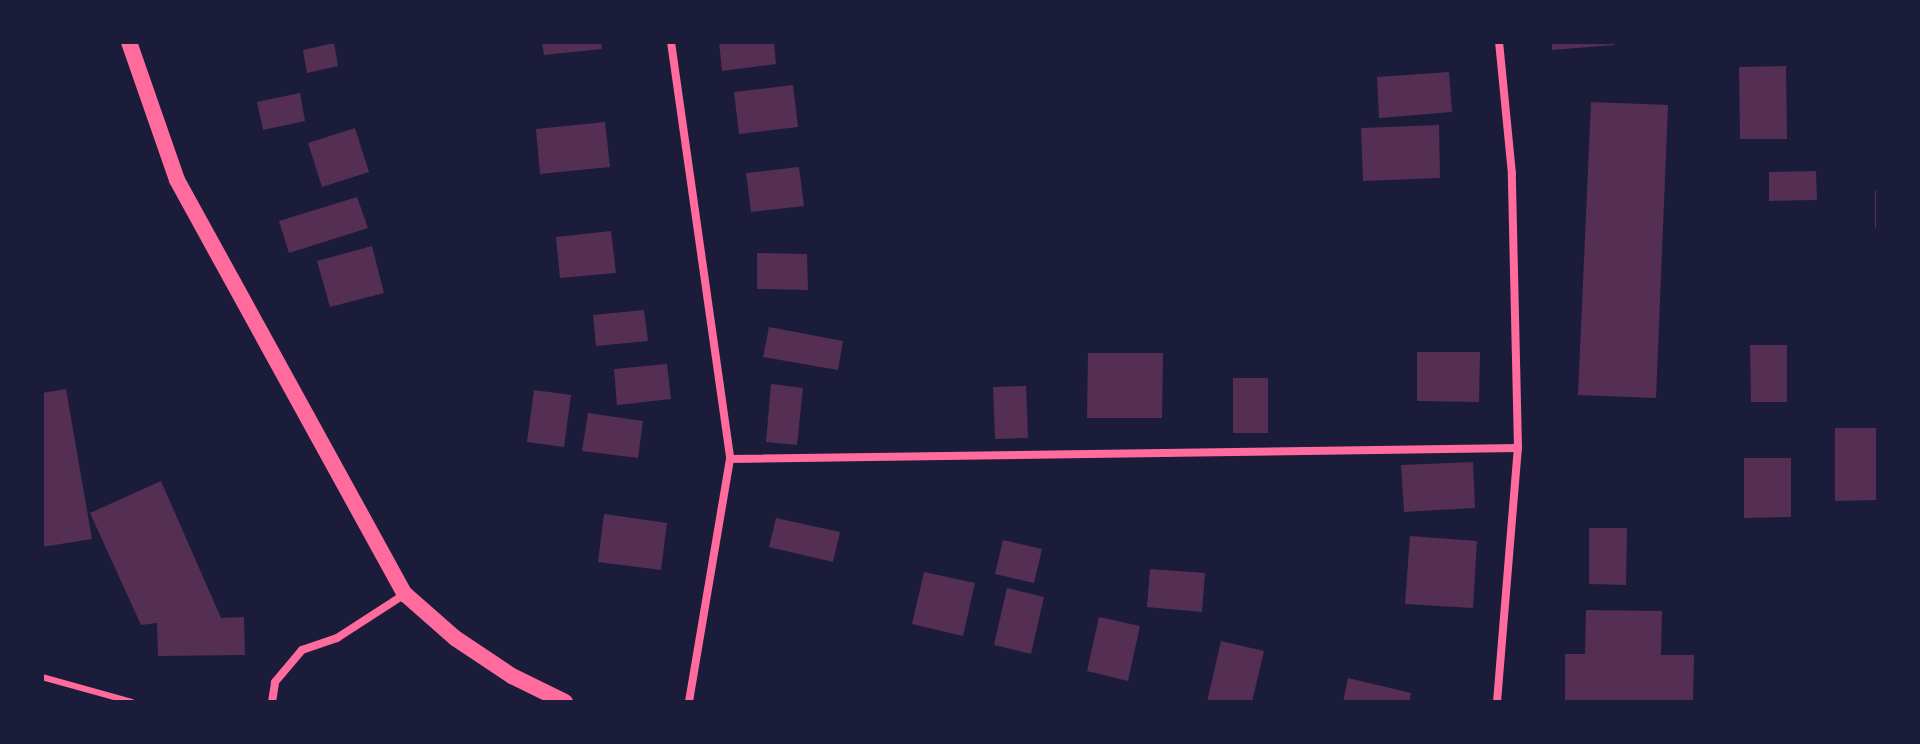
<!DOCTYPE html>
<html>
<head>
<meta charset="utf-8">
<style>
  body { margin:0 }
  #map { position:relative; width:1920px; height:744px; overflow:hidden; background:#1b1b3a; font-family:Roboto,sans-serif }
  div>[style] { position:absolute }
  .building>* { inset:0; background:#542f53 }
  .service>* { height:6px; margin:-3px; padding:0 3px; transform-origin:3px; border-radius:3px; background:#ff6b9d }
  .minor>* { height:8px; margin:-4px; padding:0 4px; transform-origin:4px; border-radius:4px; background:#ff6b9d }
  .secondary>* { height:16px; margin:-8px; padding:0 8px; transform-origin:8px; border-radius:8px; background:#ff6b9d }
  span { translate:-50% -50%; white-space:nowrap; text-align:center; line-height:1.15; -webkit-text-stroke:6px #1b1b3a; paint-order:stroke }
  .frame { position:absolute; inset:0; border:44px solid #1b1b3a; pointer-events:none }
</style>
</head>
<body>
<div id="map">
  <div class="building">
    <i style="clip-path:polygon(542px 42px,601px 42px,602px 49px,544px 55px)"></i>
    <i style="clip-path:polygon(719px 42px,774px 42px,776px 64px,722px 71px)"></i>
    <i style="clip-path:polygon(1552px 42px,1614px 42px,1614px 45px,1552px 50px)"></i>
    <i style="clip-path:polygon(334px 43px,338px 66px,307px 73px,303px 50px)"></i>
    <i style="clip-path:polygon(1786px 66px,1787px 139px,1740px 139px,1739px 67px)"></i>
    <i style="clip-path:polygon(1449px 72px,1452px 112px,1379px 118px,1377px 77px)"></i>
    <i style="clip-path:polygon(793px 85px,798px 127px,739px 134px,734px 92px)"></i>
    <i style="clip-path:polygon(300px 93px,305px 121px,263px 130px,257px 102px)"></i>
    <i style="clip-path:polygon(1591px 102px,1668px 105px,1656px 398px,1578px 395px)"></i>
    <i style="clip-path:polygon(605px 122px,610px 167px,540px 174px,536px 129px)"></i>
    <i style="clip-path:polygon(1439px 125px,1440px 178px,1363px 181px,1361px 128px)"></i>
    <i style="clip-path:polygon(355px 128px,369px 172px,322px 187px,308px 143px)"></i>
    <i style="clip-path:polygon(799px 167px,804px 206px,751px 212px,746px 173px)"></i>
    <i style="clip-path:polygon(1816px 171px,1817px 200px,1769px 201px,1769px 172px)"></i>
    <i style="clip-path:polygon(1875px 190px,1878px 190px,1878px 228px,1875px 228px)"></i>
    <i style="clip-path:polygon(357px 197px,368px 228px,289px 253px,279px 221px)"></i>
    <i style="clip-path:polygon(611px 231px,616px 273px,560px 278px,556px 237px)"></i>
    <i style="clip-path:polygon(372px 246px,384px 293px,330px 307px,317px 261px)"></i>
    <i style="clip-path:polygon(757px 253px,807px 254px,808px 290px,757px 289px)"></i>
    <i style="clip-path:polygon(644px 310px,648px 341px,596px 346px,593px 315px)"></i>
    <i style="clip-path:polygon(769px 327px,843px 341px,838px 370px,763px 357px)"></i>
    <i style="clip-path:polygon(1750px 345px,1787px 345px,1787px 402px,1751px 402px)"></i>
    <i style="clip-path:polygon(1417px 352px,1480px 352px,1479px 402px,1417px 401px)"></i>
    <i style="clip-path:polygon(1088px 353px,1163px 353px,1162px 418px,1087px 418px)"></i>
    <i style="clip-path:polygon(667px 364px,671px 399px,617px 405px,614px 369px)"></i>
    <i style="clip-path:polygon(1233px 378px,1268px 378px,1268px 433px,1233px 433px)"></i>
    <i style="clip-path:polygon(771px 384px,803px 388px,797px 445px,766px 442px)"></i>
    <i style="clip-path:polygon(1026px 386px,1028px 438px,995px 439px,993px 387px)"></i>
    <i style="clip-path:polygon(66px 389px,92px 539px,42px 547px,42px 393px)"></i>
    <i style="clip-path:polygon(534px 390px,571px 395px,564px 447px,527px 442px)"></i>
    <i style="clip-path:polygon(588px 413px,643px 421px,638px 458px,582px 451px)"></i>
    <i style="clip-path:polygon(1835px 428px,1878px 428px,1878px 500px,1835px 501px)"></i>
    <i style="clip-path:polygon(1744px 458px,1791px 458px,1791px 517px,1744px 518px)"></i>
    <i style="clip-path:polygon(1473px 462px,1475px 508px,1404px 512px,1401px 465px)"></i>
    <i style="clip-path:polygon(161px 481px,221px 618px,244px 617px,245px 655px,158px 656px,157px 623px,141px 625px,90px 513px)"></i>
    <i style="clip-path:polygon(604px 514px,667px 523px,661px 570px,598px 562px)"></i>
    <i style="clip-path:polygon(776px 518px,840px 532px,833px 562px,769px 547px)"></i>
    <i style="clip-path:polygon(1589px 528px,1627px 528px,1626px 585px,1589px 584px)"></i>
    <i style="clip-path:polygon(1410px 536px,1477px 541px,1473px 608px,1405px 604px)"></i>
    <i style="clip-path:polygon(1003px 540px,1042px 549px,1034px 583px,995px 574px)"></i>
    <i style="clip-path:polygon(1150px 569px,1205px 573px,1202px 612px,1147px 607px)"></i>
    <i style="clip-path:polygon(924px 572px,975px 583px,963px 636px,912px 624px)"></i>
    <i style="clip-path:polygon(1007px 588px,1044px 597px,1031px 654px,994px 645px)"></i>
    <i style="clip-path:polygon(1586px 610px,1662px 611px,1661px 655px,1694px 655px,1693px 702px,1565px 702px,1565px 654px,1585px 654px)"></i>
    <i style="clip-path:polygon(1099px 617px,1140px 626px,1128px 681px,1087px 671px)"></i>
    <i style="clip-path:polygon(1221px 641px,1264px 651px,1252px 702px,1207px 702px)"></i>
    <i style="clip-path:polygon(1348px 678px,1411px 693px,1409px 702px,1343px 702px)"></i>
  </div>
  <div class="service">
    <i style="left:42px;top:677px;width:93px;rotate:15.5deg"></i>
  </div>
  <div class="minor">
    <i style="left:671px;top:42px;width:421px;rotate:81.9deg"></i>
    <i style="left:730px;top:459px;width:246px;rotate:99.6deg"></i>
    <i style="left:730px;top:459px;width:788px;rotate:-0.8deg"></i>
    <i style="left:272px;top:702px;width:20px;rotate:-81deg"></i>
    <i style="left:275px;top:682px;width:42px;rotate:-49.8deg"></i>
    <i style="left:302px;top:650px;width:37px;rotate:-19deg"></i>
    <i style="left:337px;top:638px;width:81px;rotate:-32.9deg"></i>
    <i style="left:1497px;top:702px;width:255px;rotate:-85.3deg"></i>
    <i style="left:1518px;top:448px;width:274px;rotate:-91.3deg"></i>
    <i style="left:1512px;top:174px;width:133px;rotate:-95.6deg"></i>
  </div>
  <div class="secondary">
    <i style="left:129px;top:42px;width:146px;rotate:70.8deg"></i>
    <i style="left:177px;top:180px;width:473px;rotate:61.2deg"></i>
    <i style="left:405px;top:594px;width:67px;rotate:41.3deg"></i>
    <i style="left:455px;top:638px;width:69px;rotate:33.7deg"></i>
    <i style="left:512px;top:676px;width:59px;rotate:26.1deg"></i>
  </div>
  <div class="frame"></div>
</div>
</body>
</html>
